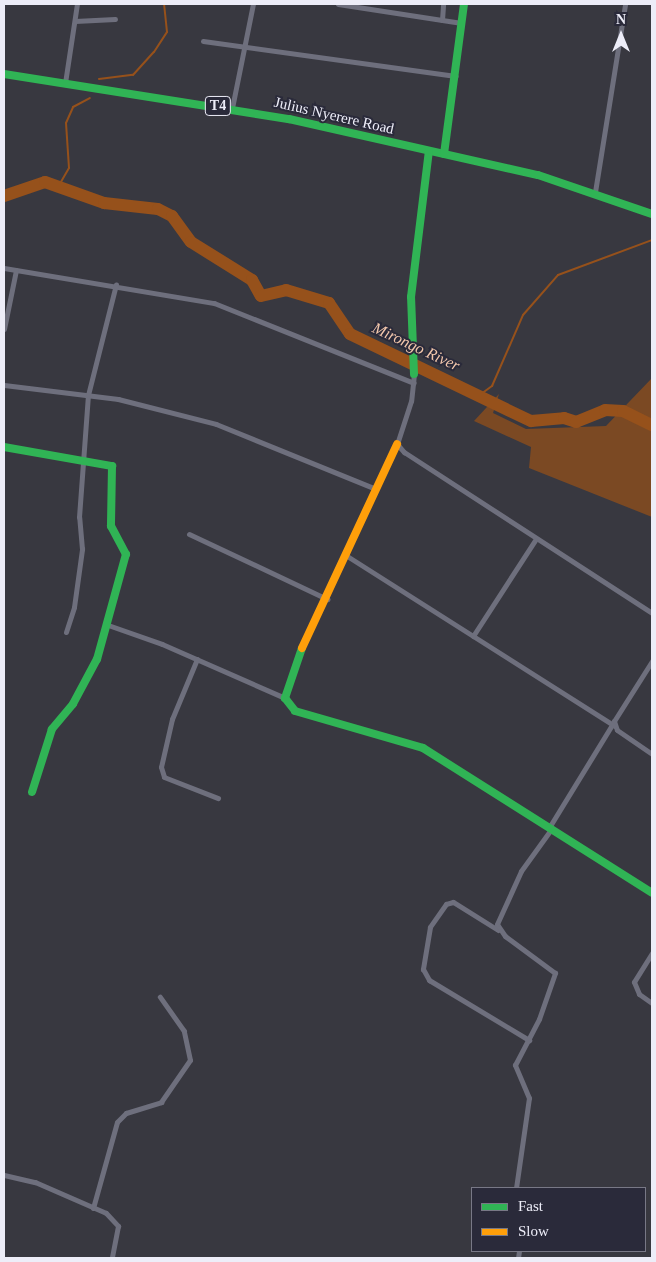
<!DOCTYPE html>
<html>
<head>
<meta charset="utf-8">
<style>
  body { margin:0 }
  #map { position:relative; width:656px; height:1262px; overflow:hidden; background:#383840; font-family:"Times New Roman",serif }
  div>[style] { position:absolute }
  .green>* { inset:0; background:#7b4923 }
  .stream>* { height:2px; margin:-1px; padding:0 1px; transform-origin:1px; border-radius:1px; background:#96511b }
  .river>* { height:12px; margin:-6px; padding:0 6px; transform-origin:6px; border-radius:6px; background:#96511b }
  .street>* { height:5px; margin:-2.5px; padding:0 2.5px; transform-origin:2.5px; border-radius:2.5px; background:#6e6f7d }
  .fast>* { height:8px; margin:-4px; padding:0 4px; transform-origin:4px; border-radius:4px; background:#30b455 }
  .slow>* { height:8px; margin:-4px; padding:0 4px; transform-origin:4px; border-radius:4px; background:#ff9f0a }
  span { translate:-50% -50%; white-space:nowrap; text-align:center; line-height:1.15; -webkit-text-stroke:4px #2a2a3a; paint-order:stroke }
  .shield-label span { padding:1px 4px; background:#2a2a3a; border:1px solid; border-radius:4px; -webkit-text-stroke-width:0 }
  .shield-label { font-size:14px; color:#ededf8; font-weight:700 }
  .street-label { font-size:15px; color:#ededf8 }
  .water-label { font-size:16px; color:#f2c7ac; font-style:italic }
  .frame { position:absolute; inset:0; border:5px solid #ededf8; pointer-events:none }
  .legend { position:absolute; left:471px; top:1187px; width:175px; height:65px; box-sizing:border-box; background:#2a2a3a; border:1px solid #787886; margin:0; padding:6px 9px; list-style:none; font-size:15px; color:#ededf8 }
  .legend li { display:flex; align-items:center; gap:10px; height:25px }
  .legend b { width:25px; border:1px solid #787886 }
  .north { position:absolute; left:596px; top:10px; width:50px; height:50px; -webkit-text-stroke:4px #2a2a3a; paint-order:stroke; rotate:0deg; font-size:14px; font-weight:700; line-height:20px; text-align:center; color:#ededf8 }
  .north::after { content:''; display:block; margin:auto; width:18px; height:22px; background:#ededf8; clip-path:polygon(50% 0,100% 100%,50% 72%,0 100%) }
</style>
</head>
<body>
<div id="map">
  <div class="green">
    <i style="clip-path:polygon(652px 378px,652px 517px,529px 468px,531px 447px,474px 421px,499px 394px,493px 413px,526px 429px,606px 426px)"></i>
  </div>
  <div class="stream">
    <i style="left:99px;top:79px;width:34px;rotate:-7deg"></i>
    <i style="left:133px;top:75px;width:31px;rotate:-48deg"></i>
    <i style="left:154px;top:52px;width:24px;rotate:-57deg"></i>
    <i style="left:167px;top:32px;width:28px;rotate:-96deg"></i>
    <i style="left:58px;top:187px;width:22px;rotate:-60deg"></i>
    <i style="left:69px;top:168px;width:45px;rotate:-93.8deg"></i>
    <i style="left:66px;top:123px;width:17px;rotate:-66deg"></i>
    <i style="left:73px;top:107px;width:19px;rotate:-28deg"></i>
    <i style="left:481px;top:394px;width:14px;rotate:-36deg"></i>
    <i style="left:492px;top:386px;width:77px;rotate:-66.4deg"></i>
    <i style="left:523px;top:315px;width:53px;rotate:-48.8deg"></i>
    <i style="left:558px;top:275px;width:100px;rotate:-20.4deg"></i>
  </div>
  <div class="river">
    <i style="left:4px;top:196px;width:43px;rotate:-18.9deg"></i>
    <i style="left:45px;top:182px;width:63px;rotate:19.6deg"></i>
    <i style="left:104px;top:203px;width:54px;rotate:6.3deg"></i>
    <i style="left:158px;top:209px;width:16px;rotate:27deg"></i>
    <i style="left:172px;top:216px;width:32px;rotate:54deg"></i>
    <i style="left:191px;top:242px;width:72px;rotate:31.9deg"></i>
    <i style="left:252px;top:280px;width:18px;rotate:61deg"></i>
    <i style="left:261px;top:296px;width:26px;rotate:-13deg"></i>
    <i style="left:286px;top:290px;width:45px;rotate:16.8deg"></i>
    <i style="left:329px;top:303px;width:37px;rotate:56deg"></i>
    <i style="left:350px;top:334px;width:201px;rotate:25.7deg"></i>
    <i style="left:531px;top:421px;width:33px;rotate:-5deg"></i>
    <i style="left:564px;top:418px;width:13px;rotate:18deg"></i>
    <i style="left:576px;top:422px;width:31px;rotate:-22deg"></i>
    <i style="left:605px;top:410px;width:18px;rotate:3deg"></i>
    <i style="left:623px;top:411px;width:32px;rotate:26deg"></i>
  </div>
  <div class="street">
    <i style="left:338px;top:4px;width:125px;rotate:8.7deg"></i>
    <i style="left:442px;top:20px;width:16px;rotate:-86deg"></i>
    <i style="left:75px;top:21px;width:40px;rotate:-2.9deg"></i>
    <i style="left:203px;top:41px;width:255px;rotate:7.9deg"></i>
    <i style="left:65px;top:83px;width:80px;rotate:-81.4deg"></i>
    <i style="left:232px;top:108px;width:106px;rotate:-78.6deg"></i>
    <i style="left:595px;top:192px;width:190px;rotate:-80.9deg"></i>
    <i style="left:4px;top:268px;width:213px;rotate:9.5deg"></i>
    <i style="left:214px;top:303px;width:215px;rotate:21.8deg"></i>
    <i style="left:4px;top:329px;width:60px;rotate:-78.5deg"></i>
    <i style="left:414px;top:374px;width:27px;rotate:96deg"></i>
    <i style="left:411px;top:401px;width:45px;rotate:108deg"></i>
    <i style="left:397px;top:444px;width:11px;rotate:49deg"></i>
    <i style="left:404px;top:452px;width:296px;rotate:33deg"></i>
    <i style="left:4px;top:385px;width:115px;rotate:7deg"></i>
    <i style="left:118px;top:399px;width:101px;rotate:14.3deg"></i>
    <i style="left:216px;top:424px;width:173px;rotate:22.1deg"></i>
    <i style="left:189px;top:534px;width:153px;rotate:25.2deg"></i>
    <i style="left:347px;top:556px;width:317px;rotate:32.4deg"></i>
    <i style="left:108px;top:625px;width:57px;rotate:19.4deg"></i>
    <i style="left:162px;top:644px;width:134px;rotate:23.7deg"></i>
    <i style="left:66px;top:632px;width:26px;rotate:-72deg"></i>
    <i style="left:74px;top:607px;width:59px;rotate:-82.1deg"></i>
    <i style="left:82px;top:549px;width:32px;rotate:-95deg"></i>
    <i style="left:79px;top:517px;width:122px;rotate:-85.8deg"></i>
    <i style="left:88px;top:395px;width:114px;rotate:-75.8deg"></i>
    <i style="left:473px;top:636px;width:114px;rotate:-57.1deg"></i>
    <i style="left:197px;top:659px;width:65px;rotate:112.6deg"></i>
    <i style="left:172px;top:719px;width:49px;rotate:102.9deg"></i>
    <i style="left:161px;top:767px;width:10px;rotate:73deg"></i>
    <i style="left:164px;top:777px;width:58px;rotate:21.3deg"></i>
    <i style="left:652px;top:661px;width:71px;rotate:122.3deg"></i>
    <i style="left:614px;top:721px;width:9px;rotate:72deg"></i>
    <i style="left:617px;top:730px;width:42px;rotate:34.4deg"></i>
    <i style="left:550px;top:826px;width:119px;rotate:-58.5deg"></i>
    <i style="left:498px;top:930px;width:53px;rotate:-148.1deg"></i>
    <i style="left:453px;top:902px;width:7px;rotate:164deg"></i>
    <i style="left:446px;top:904px;width:28px;rotate:125deg"></i>
    <i style="left:430px;top:927px;width:43px;rotate:99.5deg"></i>
    <i style="left:423px;top:969px;width:13px;rotate:61deg"></i>
    <i style="left:429px;top:980px;width:117px;rotate:31deg"></i>
    <i style="left:652px;top:953px;width:34px;rotate:122deg"></i>
    <i style="left:634px;top:982px;width:13px;rotate:67deg"></i>
    <i style="left:639px;top:994px;width:16px;rotate:35deg"></i>
    <i style="left:4px;top:1175px;width:32px;rotate:13deg"></i>
    <i style="left:35px;top:1182px;width:77px;rotate:23.6deg"></i>
    <i style="left:106px;top:1213px;width:18px;rotate:47deg"></i>
    <i style="left:118px;top:1226px;width:33px;rotate:101deg"></i>
    <i style="left:516px;top:1188px;width:91px;rotate:-81.8deg"></i>
    <i style="left:529px;top:1098px;width:36px;rotate:-113deg"></i>
    <i style="left:515px;top:1065px;width:52px;rotate:-62.4deg"></i>
    <i style="left:539px;top:1019px;width:49px;rotate:-70.8deg"></i>
    <i style="left:555px;top:973px;width:62px;rotate:-143.5deg"></i>
    <i style="left:505px;top:936px;width:14px;rotate:-124deg"></i>
    <i style="left:497px;top:924px;width:58px;rotate:-65.6deg"></i>
    <i style="left:521px;top:871px;width:53px;rotate:-54.2deg"></i>
    <i style="left:93px;top:1208px;width:89px;rotate:-74.4deg"></i>
    <i style="left:117px;top:1122px;width:13px;rotate:-45deg"></i>
    <i style="left:126px;top:1113px;width:37px;rotate:-17deg"></i>
    <i style="left:161px;top:1102px;width:51px;rotate:-55.4deg"></i>
    <i style="left:190px;top:1060px;width:30px;rotate:-102deg"></i>
    <i style="left:184px;top:1031px;width:42px;rotate:-125.2deg"></i>
    <i style="left:518px;top:1258px;width:7px;rotate:-82deg"></i>
  </div>
  <div class="fast">
    <i style="left:4px;top:74px;width:289px;rotate:9deg"></i>
    <i style="left:289px;top:119px;width:255px;rotate:12.7deg"></i>
    <i style="left:538px;top:175px;width:120px;rotate:18.9deg"></i>
    <i style="left:444px;top:154px;width:151px;rotate:-82.4deg"></i>
    <i style="left:414px;top:374px;width:77px;rotate:-92.2deg"></i>
    <i style="left:411px;top:297px;width:147px;rotate:-83deg"></i>
    <i style="left:4px;top:447px;width:110px;rotate:10deg"></i>
    <i style="left:112px;top:466px;width:60px;rotate:91deg"></i>
    <i style="left:111px;top:526px;width:32px;rotate:62deg"></i>
    <i style="left:126px;top:554px;width:109px;rotate:105.4deg"></i>
    <i style="left:97px;top:659px;width:51px;rotate:118.1deg"></i>
    <i style="left:73px;top:704px;width:33px;rotate:130deg"></i>
    <i style="left:52px;top:729px;width:66px;rotate:107.6deg"></i>
    <i style="left:302px;top:648px;width:53px;rotate:108.8deg"></i>
    <i style="left:285px;top:698px;width:16px;rotate:52deg"></i>
    <i style="left:295px;top:711px;width:133px;rotate:16.1deg"></i>
    <i style="left:423px;top:748px;width:271px;rotate:32.3deg"></i>
  </div>
  <div class="slow">
    <i style="left:302px;top:648px;width:225px;rotate:-65deg"></i>
  </div>
  <div class="shield-label">
    <span style="left:218px;top:106px">T4</span>
  </div>
  <div class="street-label">
    <span style="left:334px;top:116px;rotate:13deg">Julius Nyerere Road</span>
  </div>
  <div class="water-label">
    <span style="left:416px;top:347px;rotate:25deg">Mirongo River</span>
  </div>
  <div class="frame"></div>
  <ul class="legend">
  <li><b style="height:6px;background:#30b455"></b>Fast</li>
  <li><b style="height:6px;background:#ff9f0a"></b>Slow</li>
  </ul>
  <div class="north">N</div>
</div>
</body>
</html>
